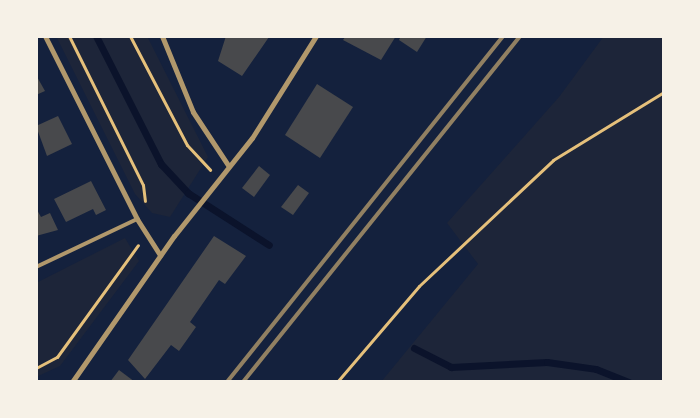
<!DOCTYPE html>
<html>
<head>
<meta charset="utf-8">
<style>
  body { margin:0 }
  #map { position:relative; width:700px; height:418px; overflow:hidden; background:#14213d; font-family:"Source Serif 4",serif }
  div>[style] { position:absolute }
  .green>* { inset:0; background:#1d2539 }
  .stream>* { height:7px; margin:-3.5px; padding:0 3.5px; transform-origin:3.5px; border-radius:3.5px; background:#0b132b }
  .building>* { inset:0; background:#48494c }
  .path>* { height:3px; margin:-1.5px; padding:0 1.5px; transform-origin:1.5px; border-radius:1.5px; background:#e5c07b }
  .service>* { height:4px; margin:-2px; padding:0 2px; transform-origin:2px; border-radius:2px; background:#b1986c }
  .minor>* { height:5px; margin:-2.5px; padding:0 2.5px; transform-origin:2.5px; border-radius:2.5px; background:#b1986c }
  .rail>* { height:4px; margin:-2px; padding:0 2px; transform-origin:2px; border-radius:2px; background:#918062 }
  span { translate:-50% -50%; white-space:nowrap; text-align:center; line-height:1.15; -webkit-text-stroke:5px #f6f1e7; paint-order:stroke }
  .frame { position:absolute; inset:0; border:38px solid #f6f1e7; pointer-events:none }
</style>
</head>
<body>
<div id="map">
  <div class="green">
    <i style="clip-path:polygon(56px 36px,147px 36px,208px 157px,170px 217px,152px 213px,135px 194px)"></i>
    <i style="clip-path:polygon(604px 36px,664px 36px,664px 382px,381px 382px,478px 264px,447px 223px,559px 97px)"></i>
    <i style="clip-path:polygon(125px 238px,139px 261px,60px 366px,36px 377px,36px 283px)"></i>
  </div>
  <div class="stream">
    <i style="left:96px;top:36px;width:144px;rotate:63.1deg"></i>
    <i style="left:161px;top:164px;width:40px;rotate:47deg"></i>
    <i style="left:188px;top:193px;width:96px;rotate:32.7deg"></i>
    <i style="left:414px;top:348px;width:42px;rotate:27.2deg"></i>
    <i style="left:451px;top:367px;width:96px;rotate:-3deg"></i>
    <i style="left:547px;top:362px;width:49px;rotate:8.1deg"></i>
    <i style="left:596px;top:369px;width:35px;rotate:22deg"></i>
  </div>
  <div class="building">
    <i style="clip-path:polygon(226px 36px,231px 38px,269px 37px,242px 76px,218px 61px)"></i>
    <i style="clip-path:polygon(346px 36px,396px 36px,381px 60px,343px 40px)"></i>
    <i style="clip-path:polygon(401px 36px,427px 36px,417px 52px,399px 40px)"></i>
    <i style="clip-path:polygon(36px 75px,45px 91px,36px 95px)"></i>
    <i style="clip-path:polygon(317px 84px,353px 107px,320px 158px,285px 135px)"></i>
    <i style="clip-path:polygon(58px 116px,72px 144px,47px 156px,36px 126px)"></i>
    <i style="clip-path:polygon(259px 166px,270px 175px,254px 197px,242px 188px)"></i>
    <i style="clip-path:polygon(91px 181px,106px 210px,96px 215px,93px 209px,66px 222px,54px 199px)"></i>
    <i style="clip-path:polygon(298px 185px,309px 193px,293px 215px,281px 207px)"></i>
    <i style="clip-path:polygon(36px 208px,41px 217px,50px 213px,58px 230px,36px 236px)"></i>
    <i style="clip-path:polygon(214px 236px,246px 256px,225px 284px,219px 280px,190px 322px,196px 327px,179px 351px,171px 345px,145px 379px,128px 360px)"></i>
    <i style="clip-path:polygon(119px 370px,135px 382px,110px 382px)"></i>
  </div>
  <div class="path">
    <i style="left:69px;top:36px;width:166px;rotate:63.6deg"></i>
    <i style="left:143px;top:185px;width:16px;rotate:83deg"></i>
    <i style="left:130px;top:36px;width:123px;rotate:62.4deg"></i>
    <i style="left:187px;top:145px;width:34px;rotate:47deg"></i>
    <i style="left:36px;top:368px;width:24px;rotate:-28deg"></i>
    <i style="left:57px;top:357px;width:138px;rotate:-54.1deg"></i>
    <i style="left:337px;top:382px;width:126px;rotate:-49.5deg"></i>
    <i style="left:419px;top:286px;width:184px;rotate:-43.2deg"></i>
    <i style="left:553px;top:160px;width:130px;rotate:-31.5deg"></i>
  </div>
  <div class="service">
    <i style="left:36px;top:267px;width:112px;rotate:-25.4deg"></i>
  </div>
  <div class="minor">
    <i style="left:45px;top:36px;width:205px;rotate:63.3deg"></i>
    <i style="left:137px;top:219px;width:43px;rotate:57.4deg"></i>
    <i style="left:162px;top:36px;width:82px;rotate:67.8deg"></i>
    <i style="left:193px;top:112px;width:64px;rotate:56.6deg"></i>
    <i style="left:72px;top:382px;width:178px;rotate:-55.1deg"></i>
    <i style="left:174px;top:236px;width:125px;rotate:-51.5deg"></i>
    <i style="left:252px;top:138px;width:120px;rotate:-57.9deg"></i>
  </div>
  <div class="rail">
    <i style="left:227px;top:382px;width:443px;rotate:-51.4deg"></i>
    <i style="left:243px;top:382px;width:443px;rotate:-51.3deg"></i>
  </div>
  <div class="frame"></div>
</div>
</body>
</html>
